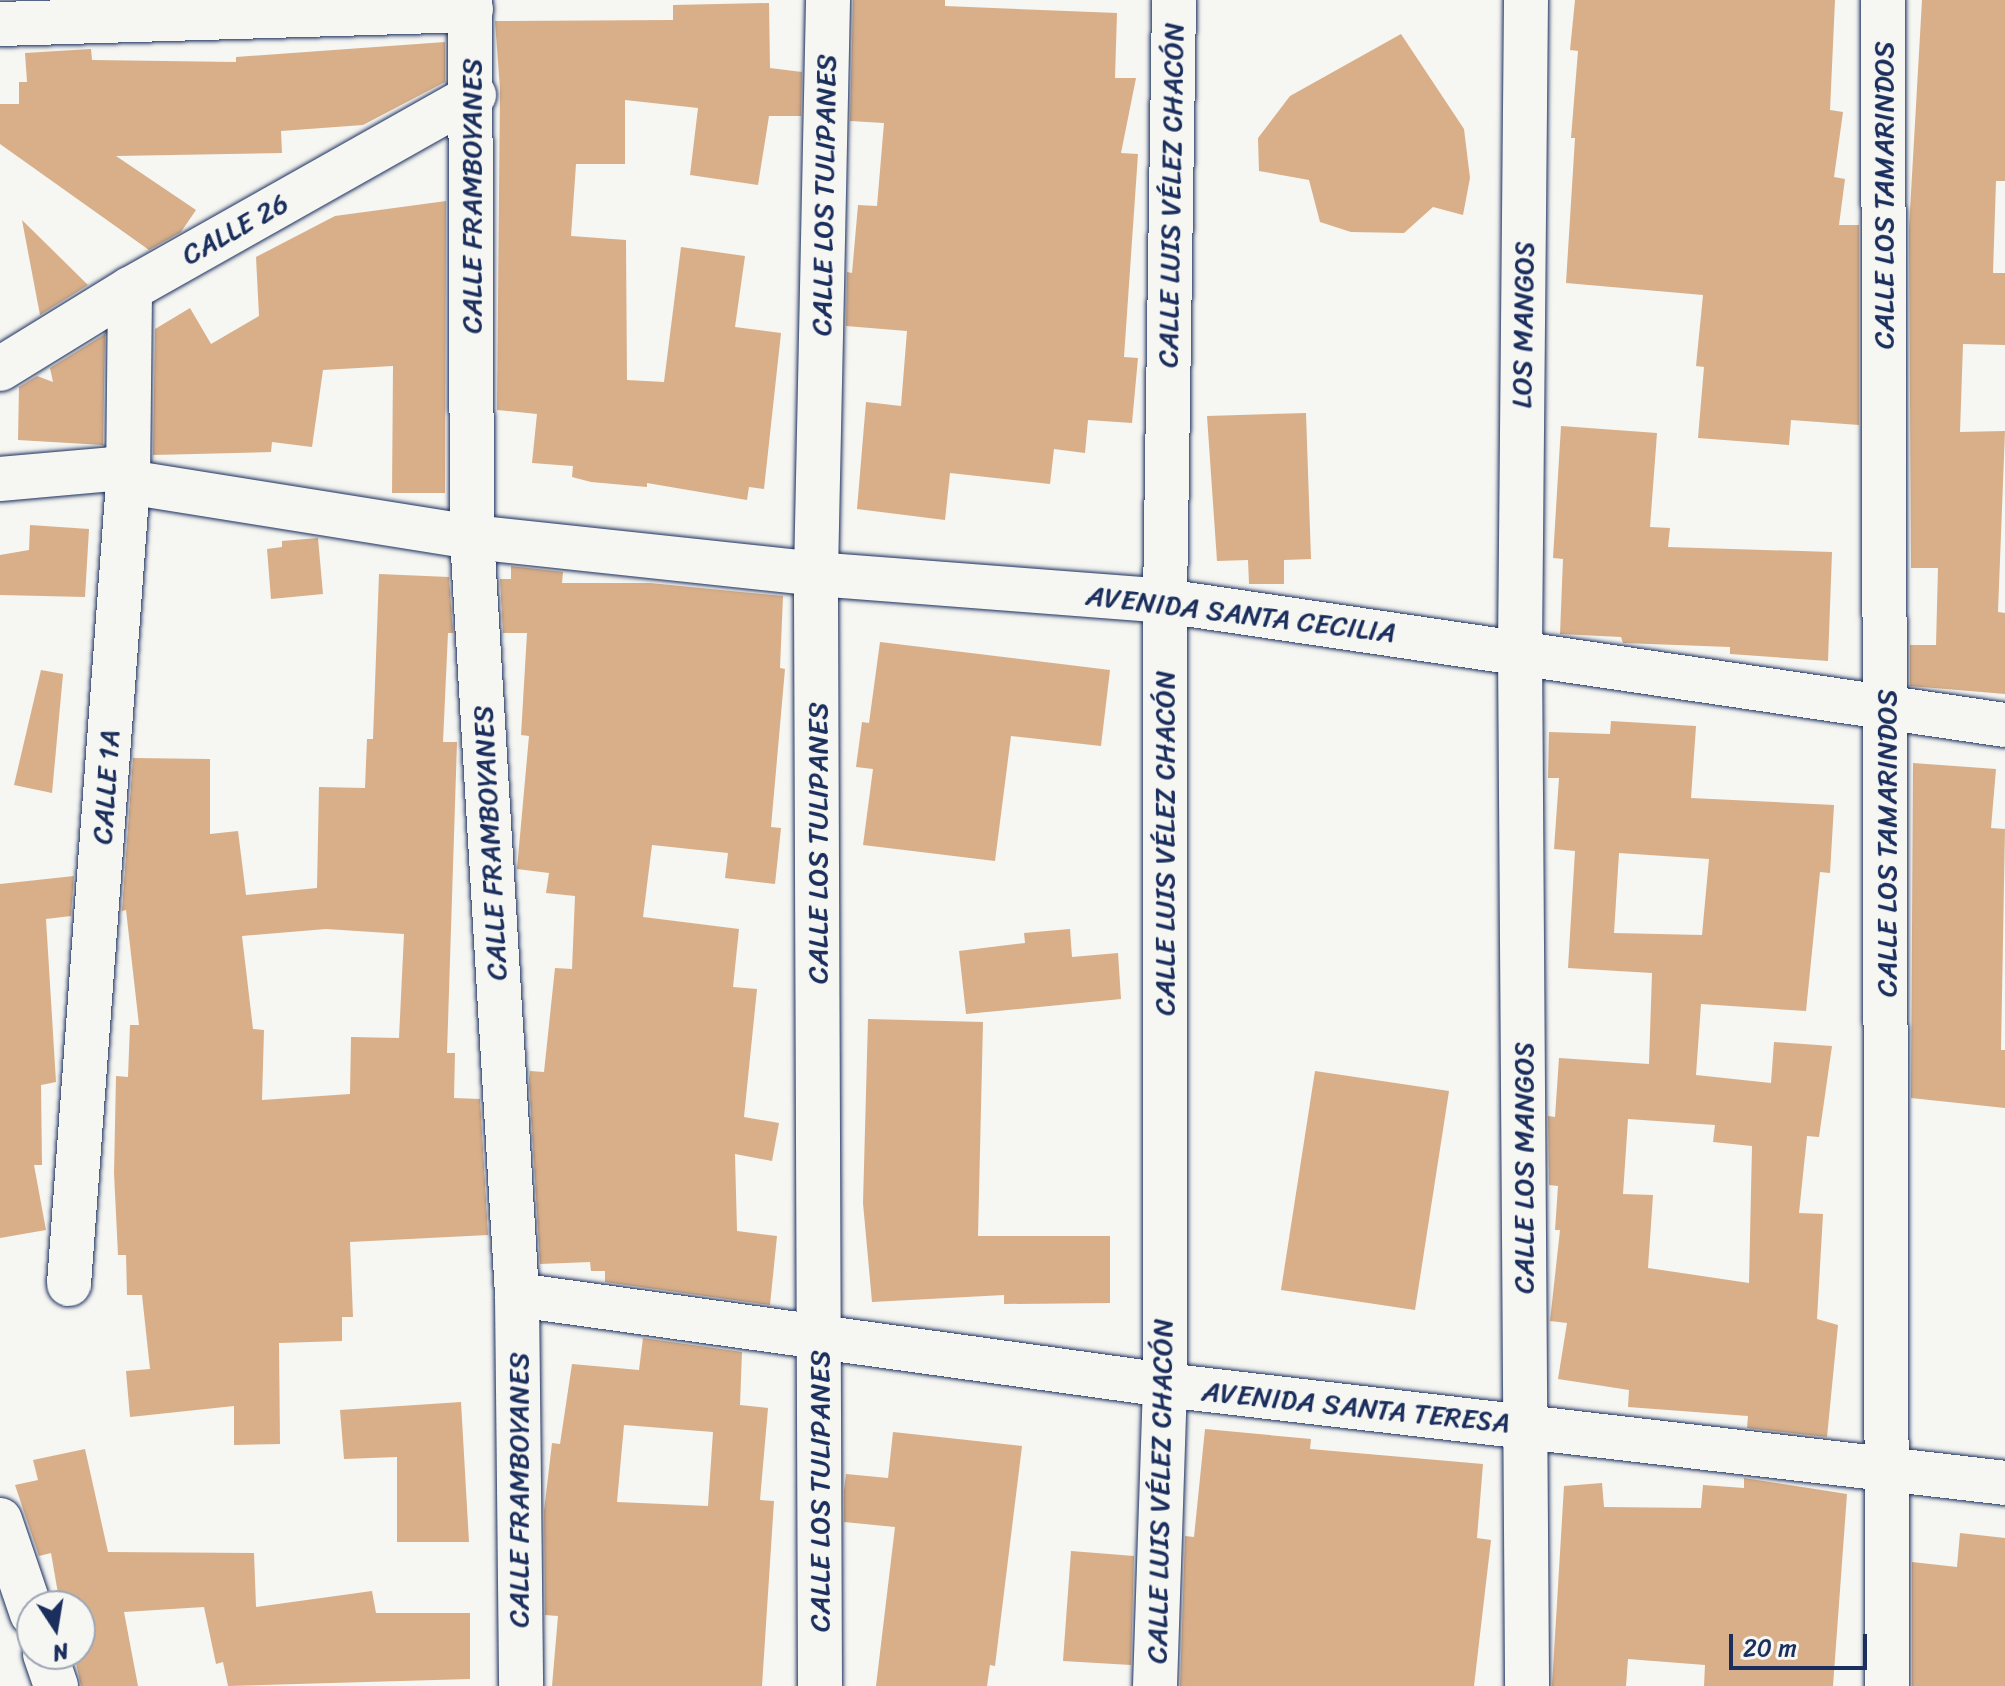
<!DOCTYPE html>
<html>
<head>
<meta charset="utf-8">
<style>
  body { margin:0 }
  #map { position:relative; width:2005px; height:1686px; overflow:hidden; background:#f6f6f2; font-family:Sriracha,sans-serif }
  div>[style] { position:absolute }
  .building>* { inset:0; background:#d8af89 }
  .roads { filter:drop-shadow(0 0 2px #1b2f5e) drop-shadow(0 0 2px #1b2f5e) }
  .street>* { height:44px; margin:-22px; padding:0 22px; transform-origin:22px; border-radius:22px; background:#f6f6f2 }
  span { translate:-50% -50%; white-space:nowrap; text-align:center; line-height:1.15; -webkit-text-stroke:6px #f6f6f2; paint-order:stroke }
  .street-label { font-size:28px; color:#1b2f5e }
  .north { position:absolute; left:16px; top:1590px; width:80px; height:80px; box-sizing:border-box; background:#f6f6f2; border:2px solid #9ea6b7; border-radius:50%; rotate:168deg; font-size:22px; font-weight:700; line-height:32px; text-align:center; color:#1b2f5e }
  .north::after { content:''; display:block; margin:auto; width:28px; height:36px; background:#1b2f5e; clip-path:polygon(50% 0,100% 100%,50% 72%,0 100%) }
  .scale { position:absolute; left:1729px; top:1634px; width:138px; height:36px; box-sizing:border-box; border:4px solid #1b2f5e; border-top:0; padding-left:10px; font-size:24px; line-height:28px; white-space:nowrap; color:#1b2f5e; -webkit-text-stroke:6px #f6f6f2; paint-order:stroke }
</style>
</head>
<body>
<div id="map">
  <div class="building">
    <i style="clip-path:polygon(853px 0,945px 0,945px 6px,1117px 13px,1115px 78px,1136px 78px,1121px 153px,1138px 154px,1124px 357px,1138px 358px,1132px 423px,1088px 420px,1085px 453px,1054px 449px,1050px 484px,950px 473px,945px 520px,857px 509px,866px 402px,901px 406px,907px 331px,846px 326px,847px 272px,852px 273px,858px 205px,877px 206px,884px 123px,850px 121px)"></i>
    <i style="clip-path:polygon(1575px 0,1835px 0,1830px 110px,1843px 112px,1834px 177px,1845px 179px,1839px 225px,1859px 225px,1859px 425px,1791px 420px,1789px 445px,1698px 438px,1704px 367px,1696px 366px,1703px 295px,1566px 283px,1575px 138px,1571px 138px,1578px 51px,1570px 50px)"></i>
    <i style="clip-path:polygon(1922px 0,2005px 0,2005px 181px,1996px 181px,1993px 273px,2005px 273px,2005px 345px,1963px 344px,1960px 432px,2005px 431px,1998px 612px,2005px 613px,2005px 694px,1910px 686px,1910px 645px,1936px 645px,1938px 568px,1911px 568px,1909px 228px)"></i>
    <i style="clip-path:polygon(769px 3px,770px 68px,802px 72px,801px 116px,769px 116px,758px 185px,690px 175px,698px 108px,625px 100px,625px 164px,576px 164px,571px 236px,626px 240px,627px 380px,664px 382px,681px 247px,745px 256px,735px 327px,781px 333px,764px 489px,749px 487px,747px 500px,647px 483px,647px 487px,591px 482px,572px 477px,573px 466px,532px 463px,537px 414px,497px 410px,500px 89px,495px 21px,673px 20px,673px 5px)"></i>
    <i style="clip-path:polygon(1401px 34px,1464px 129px,1470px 178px,1463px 215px,1433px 207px,1404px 233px,1351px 232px,1320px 222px,1309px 180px,1259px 171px,1258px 138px,1290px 96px)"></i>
    <i style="clip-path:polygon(445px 42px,445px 82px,363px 125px,281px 131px,282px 153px,116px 156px,196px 210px,181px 232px,149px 250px,0 144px,0 104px,19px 104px,19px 82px,27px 82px,25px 53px,91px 49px,92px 60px,236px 62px,236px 57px)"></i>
    <i style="clip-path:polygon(446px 201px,445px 493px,392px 493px,393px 366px,323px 370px,312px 447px,272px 442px,271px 452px,153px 455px,155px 329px,190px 308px,211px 344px,259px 316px,256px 257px,335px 216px)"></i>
    <i style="clip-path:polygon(22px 220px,88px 285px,40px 315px)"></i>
    <i style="clip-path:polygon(105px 334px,103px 445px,18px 440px,19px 387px,37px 376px,53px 382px,50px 368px)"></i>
    <i style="clip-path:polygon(1306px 413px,1311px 559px,1284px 560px,1284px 584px,1249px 584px,1248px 560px,1217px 561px,1207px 416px)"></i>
    <i style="clip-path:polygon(1561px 426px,1657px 433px,1650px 527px,1670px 528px,1668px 547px,1832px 552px,1828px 661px,1730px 654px,1730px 647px,1623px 643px,1621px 637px,1560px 634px,1563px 559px,1553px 558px)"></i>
    <i style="clip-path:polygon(30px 525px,89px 529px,85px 597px,0 595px,0 555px,29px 550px)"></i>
    <i style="clip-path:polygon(318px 538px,323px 594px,271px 599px,267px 549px,282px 547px,282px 541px)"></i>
    <i style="clip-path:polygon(511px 566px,563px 572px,562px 583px,650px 583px,783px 596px,780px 668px,785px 669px,771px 827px,781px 828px,775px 884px,725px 878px,728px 853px,652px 845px,643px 917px,739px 929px,733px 987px,757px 989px,744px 1117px,779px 1123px,772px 1161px,735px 1154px,737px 1231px,777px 1236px,770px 1305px,605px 1282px,605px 1271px,591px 1271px,590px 1262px,540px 1264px,529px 1079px,530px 1071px,544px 1072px,555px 968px,572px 969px,575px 896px,546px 893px,549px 873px,517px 869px,529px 736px,521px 735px,527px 633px,503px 633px,500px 579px,511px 579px)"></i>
    <i style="clip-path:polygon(evenodd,379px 574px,449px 577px,453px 633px,448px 633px,443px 742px,457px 742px,447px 1053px,455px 1053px,454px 1098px,480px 1099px,488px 1235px,350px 1242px,353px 1317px,342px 1317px,342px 1341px,279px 1343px,280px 1444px,234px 1445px,234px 1406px,130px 1417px,126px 1371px,150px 1369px,142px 1295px,127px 1295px,126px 1255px,118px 1255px,114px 1173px,116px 1076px,128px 1077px,130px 1025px,139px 1025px,126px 910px,122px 911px,133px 758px,210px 759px,210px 834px,238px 831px,246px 895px,317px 888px,319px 787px,365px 788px,367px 739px,373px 739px,379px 574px,326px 929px,404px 934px,399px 1038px,351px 1037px,350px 1094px,262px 1100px,264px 1030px,253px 1029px,242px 936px,326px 929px)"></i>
    <i style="clip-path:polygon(880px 642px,1110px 670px,1101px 746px,1011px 736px,995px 861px,863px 845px,873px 769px,856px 767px,862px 722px,869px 723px)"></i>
    <i style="clip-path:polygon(41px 670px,63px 674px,52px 793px,14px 785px)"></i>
    <i style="clip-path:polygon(evenodd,1611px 721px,1696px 726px,1691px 798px,1834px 805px,1830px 873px,1820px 872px,1806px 1011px,1701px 1004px,1696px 1075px,1771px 1083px,1774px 1042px,1832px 1046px,1819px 1137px,1807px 1136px,1799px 1213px,1823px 1214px,1817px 1319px,1838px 1325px,1827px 1437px,1747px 1428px,1748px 1416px,1628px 1407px,1629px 1390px,1558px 1379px,1567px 1323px,1550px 1321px,1560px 1230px,1555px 1230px,1558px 1186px,1549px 1185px,1548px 1116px,1555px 1117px,1559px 1058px,1649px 1064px,1652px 973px,1568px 968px,1575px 851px,1554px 849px,1559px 778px,1548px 778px,1549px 732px,1610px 734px,1611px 721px,1619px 853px,1709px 859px,1702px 935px,1614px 933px,1619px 853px,1611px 721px,1628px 1119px,1715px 1125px,1713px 1142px,1752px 1146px,1749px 1283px,1648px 1268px,1653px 1195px,1623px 1194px,1628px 1119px)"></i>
    <i style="clip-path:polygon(1913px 763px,1996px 769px,1991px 828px,2005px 829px,2001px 1050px,2005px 1050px,2005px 1108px,1911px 1098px)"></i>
    <i style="clip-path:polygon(74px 876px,71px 916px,46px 919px,56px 1082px,41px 1085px,42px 1165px,34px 1165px,46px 1230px,0 1238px,0 884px)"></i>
    <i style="clip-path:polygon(1070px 929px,1072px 957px,1118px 953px,1121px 999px,966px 1014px,959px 951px,1025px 943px,1024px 933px)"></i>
    <i style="clip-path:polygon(868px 1019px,983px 1022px,978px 1236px,1110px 1236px,1110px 1303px,1004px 1304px,1004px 1295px,872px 1302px,863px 1203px)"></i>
    <i style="clip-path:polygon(1315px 1071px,1449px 1091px,1415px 1310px,1281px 1290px)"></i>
    <i style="clip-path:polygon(evenodd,643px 1338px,742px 1352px,740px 1405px,768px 1408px,760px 1500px,774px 1501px,762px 1686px,552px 1686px,558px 1616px,545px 1615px,544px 1511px,552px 1443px,560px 1444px,572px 1364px,639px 1370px,643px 1338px,624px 1425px,713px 1432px,708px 1506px,617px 1502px,624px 1425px)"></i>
    <i style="clip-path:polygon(461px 1402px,469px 1542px,397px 1542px,397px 1457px,344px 1459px,340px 1410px)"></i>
    <i style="clip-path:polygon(1205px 1429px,1311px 1439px,1310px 1449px,1483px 1464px,1477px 1538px,1491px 1540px,1474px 1686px,1180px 1686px,1185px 1536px,1194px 1537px)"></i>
    <i style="clip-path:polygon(893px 1432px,1022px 1446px,995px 1666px,990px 1665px,987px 1686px,876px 1686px,895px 1527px,844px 1522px,844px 1490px,846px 1474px,888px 1478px)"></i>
    <i style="clip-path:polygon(85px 1449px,108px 1552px,254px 1553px,256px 1607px,372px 1591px,376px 1613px,470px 1613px,470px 1679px,228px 1686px,223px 1662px,216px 1664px,204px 1607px,124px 1612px,138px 1686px,81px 1686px,74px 1654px,80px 1654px,80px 1606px,60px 1605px,51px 1553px,39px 1556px,15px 1485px,38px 1480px,33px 1460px)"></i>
    <i style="clip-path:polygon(1744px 1478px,1847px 1494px,1833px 1686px,1704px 1686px,1705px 1665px,1628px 1659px,1626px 1686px,1552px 1686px,1564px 1486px,1602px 1483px,1604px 1507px,1701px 1508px,1703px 1485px,1744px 1488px)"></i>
    <i style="clip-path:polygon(1960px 1533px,2005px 1538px,2005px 1686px,1912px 1686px,1912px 1562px,1957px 1567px)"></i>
    <i style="clip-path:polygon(1071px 1551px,1134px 1556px,1131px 1665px,1063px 1661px)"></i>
  </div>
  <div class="roads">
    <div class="street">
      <i style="left:470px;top:0;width:537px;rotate:89.79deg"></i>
      <i style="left:472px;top:537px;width:759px;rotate:86.6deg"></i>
      <i style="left:517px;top:1295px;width:391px;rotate:89.4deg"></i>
      <i style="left:1526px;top:0;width:649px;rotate:90.53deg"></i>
      <i style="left:1520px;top:649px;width:1037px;rotate:89.61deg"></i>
      <i style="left:1883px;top:0;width:1686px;rotate:89.86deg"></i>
      <i style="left:0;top:24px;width:471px;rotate:-1.7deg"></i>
      <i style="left:0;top:369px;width:153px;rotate:-31.6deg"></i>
      <i style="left:130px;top:289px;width:395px;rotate:-29.4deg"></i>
      <i style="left:0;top:479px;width:112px;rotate:-5.1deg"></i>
      <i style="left:112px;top:469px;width:21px;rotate:39deg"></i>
      <i style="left:128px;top:482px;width:348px;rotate:9.1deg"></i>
      <i style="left:472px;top:537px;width:346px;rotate:6.1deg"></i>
      <i style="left:816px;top:574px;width:350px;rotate:4.4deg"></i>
      <i style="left:1165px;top:601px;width:849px;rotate:8.4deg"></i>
      <i style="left:69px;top:1284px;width:804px;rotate:-85.79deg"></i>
      <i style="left:128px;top:482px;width:193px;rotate:-89.4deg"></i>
      <i style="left:517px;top:1295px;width:654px;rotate:7.91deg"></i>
      <i style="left:1165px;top:1385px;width:846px;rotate:6.65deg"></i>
      <i style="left:0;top:1520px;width:99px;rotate:71.2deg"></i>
      <i style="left:45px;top:1654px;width:34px;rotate:71deg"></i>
      <i style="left:820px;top:1686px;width:1112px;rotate:-90.21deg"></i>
      <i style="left:816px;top:574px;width:574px;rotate:-88.8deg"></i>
      <i style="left:1155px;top:1686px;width:301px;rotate:-88.1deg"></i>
      <i style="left:1165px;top:1385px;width:784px;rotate:-90deg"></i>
      <i style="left:1165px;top:601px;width:601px;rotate:-89.14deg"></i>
    </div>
  </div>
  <div class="street-label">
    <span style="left:824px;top:195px;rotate:-89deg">CALLE LOS TULIPANES</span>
    <span style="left:1171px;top:195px;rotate:-89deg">CALLE LUIS VÉLEZ CHACÓN</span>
    <span style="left:1884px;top:195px;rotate:-90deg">CALLE LOS TAMARINDOS</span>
    <span style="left:472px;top:196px;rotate:-90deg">CALLE FRAMBOYANES</span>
    <span style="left:235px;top:229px;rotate:-29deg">CALLE 26</span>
    <span style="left:1523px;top:325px;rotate:-89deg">LOS MANGOS</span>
    <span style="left:1241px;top:614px;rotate:7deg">AVENIDA SANTA CECILIA</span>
    <span style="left:106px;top:787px;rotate:-86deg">CALLE 1A</span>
    <span style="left:490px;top:843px;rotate:-93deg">CALLE FRAMBOYANES</span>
    <span style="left:818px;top:843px;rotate:-90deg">CALLE LOS TULIPANES</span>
    <span style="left:1165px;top:843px;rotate:-90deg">CALLE LUIS VÉLEZ CHACÓN</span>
    <span style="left:1887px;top:843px;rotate:-90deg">CALLE LOS TAMARINDOS</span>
    <span style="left:1524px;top:1168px;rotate:-90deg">CALLE LOS MANGOS</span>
    <span style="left:1356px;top:1407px;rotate:6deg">AVENIDA SANTA TERESA</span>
    <span style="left:519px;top:1490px;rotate:-90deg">CALLE FRAMBOYANES</span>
    <span style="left:820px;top:1491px;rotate:-90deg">CALLE LOS TULIPANES</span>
    <span style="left:1160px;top:1491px;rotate:-89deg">CALLE LUIS VÉLEZ CHACÓN</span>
  </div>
  <div class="north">N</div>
  <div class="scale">20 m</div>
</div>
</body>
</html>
